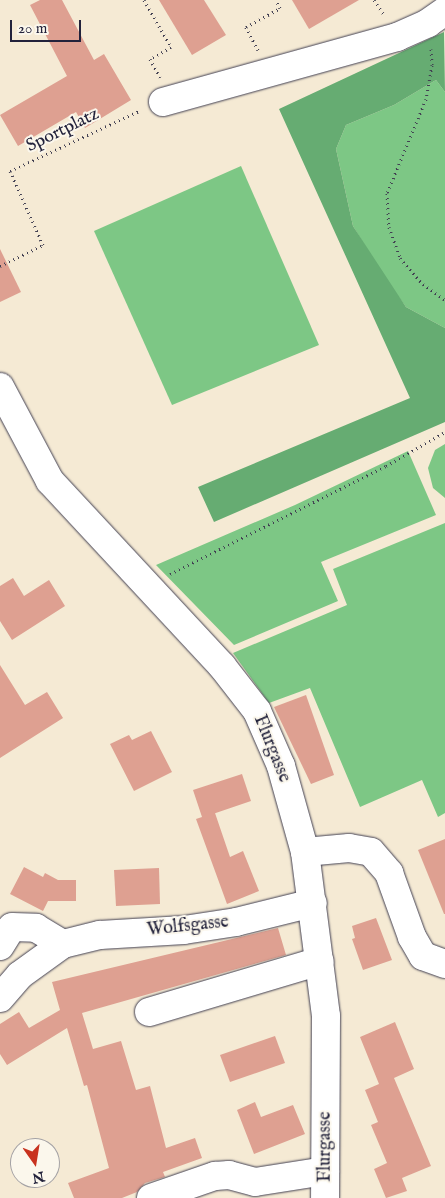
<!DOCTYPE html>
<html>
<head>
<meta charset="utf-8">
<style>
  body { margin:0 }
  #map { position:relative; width:445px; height:1198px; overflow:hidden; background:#f5ead4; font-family:"IM FELL English",serif }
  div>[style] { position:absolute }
  .green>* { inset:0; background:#7dc785 }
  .forest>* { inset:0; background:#66ac72 }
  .building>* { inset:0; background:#dea091 }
  .path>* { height:3px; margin-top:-1.5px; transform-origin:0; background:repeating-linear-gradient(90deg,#424052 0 1px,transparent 0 5px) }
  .roads { filter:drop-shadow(0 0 1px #424052) drop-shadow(0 0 1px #424052) }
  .minor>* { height:28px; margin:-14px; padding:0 14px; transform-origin:14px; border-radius:14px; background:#fff }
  span { translate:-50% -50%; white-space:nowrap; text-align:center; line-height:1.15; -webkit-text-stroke:4px #fbf7ec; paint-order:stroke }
  .street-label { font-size:18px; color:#22223b }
  .north { position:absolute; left:10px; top:1138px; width:50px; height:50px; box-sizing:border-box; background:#fbf7ec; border:1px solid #a4a2a5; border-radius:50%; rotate:167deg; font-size:14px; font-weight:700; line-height:20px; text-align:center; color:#22223b }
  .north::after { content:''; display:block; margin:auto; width:18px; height:22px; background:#c8321e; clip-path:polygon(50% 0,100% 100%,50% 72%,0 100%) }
  .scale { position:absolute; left:10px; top:20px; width:71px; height:22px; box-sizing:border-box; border:2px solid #22223b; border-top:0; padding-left:6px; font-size:15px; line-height:18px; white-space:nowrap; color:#22223b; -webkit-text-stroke:4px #fbf7ec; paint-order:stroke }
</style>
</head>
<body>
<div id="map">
  <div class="green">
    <i style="clip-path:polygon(436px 80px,445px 92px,445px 328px,406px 307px,383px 275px,353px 226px,336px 149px,346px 125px,394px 105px)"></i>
    <i style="clip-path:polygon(241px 166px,319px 345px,172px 405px,94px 231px)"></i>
    <i style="clip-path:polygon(445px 444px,445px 498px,433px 488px,428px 468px,435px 450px)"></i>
    <i style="clip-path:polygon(408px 451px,436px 515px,321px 562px,338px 601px,234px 645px,156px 565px,295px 505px)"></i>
    <i style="clip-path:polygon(445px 523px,445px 813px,438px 817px,422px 780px,360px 807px,310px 688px,269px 703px,233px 653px,347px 605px,333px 569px)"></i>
  </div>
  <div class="forest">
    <i style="clip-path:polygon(444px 32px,445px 92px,436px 80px,394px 105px,346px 125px,336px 149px,353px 226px,406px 307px,445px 328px,445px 422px,214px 522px,198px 487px,410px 398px,279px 109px)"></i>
  </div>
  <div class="building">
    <i style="clip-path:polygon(40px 0,62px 0,94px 60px,104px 54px,131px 100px,85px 128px,76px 112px,18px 146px,0 115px,67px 76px,30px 5px)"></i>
    <i style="clip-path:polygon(159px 0,204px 0,226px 35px,192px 55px)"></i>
    <i style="clip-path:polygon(292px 0,359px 0,309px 29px)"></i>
    <i style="clip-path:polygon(0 249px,21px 292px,0 302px)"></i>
    <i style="clip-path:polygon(13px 578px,24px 596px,49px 580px,65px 606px,12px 640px,0 621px,0 586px)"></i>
    <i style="clip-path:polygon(0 665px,25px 705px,47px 692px,63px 718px,0 758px)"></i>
    <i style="clip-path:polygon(306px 695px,334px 775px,311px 784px,274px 707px)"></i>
    <i style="clip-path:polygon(151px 731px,172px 772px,134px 791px,110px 744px,129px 735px,132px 740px)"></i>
    <i style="clip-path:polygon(242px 774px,251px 801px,204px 817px,215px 813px,230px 857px,243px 851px,259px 891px,227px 904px,196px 819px,202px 817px,193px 790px)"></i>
    <i style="clip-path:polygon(445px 839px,445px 914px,444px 914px,418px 850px)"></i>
    <i style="clip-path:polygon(24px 867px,43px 877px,45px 873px,58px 880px,76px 880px,76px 901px,48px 901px,43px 911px,10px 894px)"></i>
    <i style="clip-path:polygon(159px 868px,160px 904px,116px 906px,114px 870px)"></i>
    <i style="clip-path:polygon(376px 918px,392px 960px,363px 970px,352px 939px,355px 938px,352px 926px)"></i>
    <i style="clip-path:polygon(278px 928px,286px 955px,82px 1013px,93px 1049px,121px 1041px,136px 1090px,150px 1086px,166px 1148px,195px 1138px,202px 1158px,163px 1172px,165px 1177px,145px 1183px,137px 1192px,122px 1198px,74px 1198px,68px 1183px,109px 1168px,87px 1085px,84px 1086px,67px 1028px,7px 1065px,0 1054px,0 1024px,19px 1012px,29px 1028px,60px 1010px,52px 982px)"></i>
    <i style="clip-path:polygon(395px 1022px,414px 1069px,394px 1078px,431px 1166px,402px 1178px,407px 1191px,386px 1198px,374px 1169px,387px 1163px,371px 1125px,378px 1122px,365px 1090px,379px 1084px,360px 1037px)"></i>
    <i style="clip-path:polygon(275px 1036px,285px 1063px,230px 1082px,220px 1055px)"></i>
    <i style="clip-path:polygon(255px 1102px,261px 1117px,293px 1105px,305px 1134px,254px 1154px,237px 1110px)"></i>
  </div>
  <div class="path">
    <i style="left:144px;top:0;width:54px;rotate:60.1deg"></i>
    <i style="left:171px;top:47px;width:24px;rotate:150deg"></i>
    <i style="left:150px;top:59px;width:21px;rotate:61deg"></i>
    <i style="left:374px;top:0;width:18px;rotate:56deg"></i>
    <i style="left:431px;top:49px;width:16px;rotate:86deg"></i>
    <i style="left:432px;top:65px;width:35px;rotate:100deg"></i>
    <i style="left:426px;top:99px;width:102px;rotate:112.5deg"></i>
    <i style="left:387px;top:193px;width:34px;rotate:87deg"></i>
    <i style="left:389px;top:227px;width:33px;rotate:70deg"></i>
    <i style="left:400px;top:258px;width:35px;rotate:49deg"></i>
    <i style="left:423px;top:284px;width:27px;rotate:36deg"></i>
    <i style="left:258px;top:50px;width:26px;rotate:-118deg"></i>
    <i style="left:246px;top:27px;width:39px;rotate:-29deg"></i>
    <i style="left:280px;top:8px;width:9px;rotate:-117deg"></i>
    <i style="left:0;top:266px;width:48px;rotate:-26deg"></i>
    <i style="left:43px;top:245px;width:81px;rotate:-114deg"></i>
    <i style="left:10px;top:171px;width:142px;rotate:-24.9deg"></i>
    <i style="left:170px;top:574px;width:241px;rotate:-26.6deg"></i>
    <i style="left:386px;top:466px;width:68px;rotate:-30deg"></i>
  </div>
  <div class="roads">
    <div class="minor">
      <i style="left:163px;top:102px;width:243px;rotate:-15.5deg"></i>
      <i style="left:397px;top:37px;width:34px;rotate:-24deg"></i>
      <i style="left:428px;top:23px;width:21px;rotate:-35deg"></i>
      <i style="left:0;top:387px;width:106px;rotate:62deg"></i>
      <i style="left:50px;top:481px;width:253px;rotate:47.1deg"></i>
      <i style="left:222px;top:666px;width:57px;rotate:52.1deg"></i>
      <i style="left:257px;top:711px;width:60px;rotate:66.4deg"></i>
      <i style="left:281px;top:766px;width:89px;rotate:74.4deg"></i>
      <i style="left:305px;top:852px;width:165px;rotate:82.7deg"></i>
      <i style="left:326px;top:1016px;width:182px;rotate:90.3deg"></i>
      <i style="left:305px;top:852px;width:44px;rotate:-5.2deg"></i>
      <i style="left:349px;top:848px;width:22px;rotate:10deg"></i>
      <i style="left:371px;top:852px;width:28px;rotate:49deg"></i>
      <i style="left:389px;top:873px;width:68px;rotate:70.2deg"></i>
      <i style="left:412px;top:937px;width:22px;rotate:60deg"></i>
      <i style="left:423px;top:956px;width:23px;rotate:20deg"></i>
      <i style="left:0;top:946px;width:22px;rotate:-58deg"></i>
      <i style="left:12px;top:927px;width:24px;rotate:2deg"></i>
      <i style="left:36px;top:928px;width:31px;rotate:31deg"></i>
      <i style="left:0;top:998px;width:30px;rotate:-49deg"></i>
      <i style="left:20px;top:975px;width:53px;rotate:-35.8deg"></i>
      <i style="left:63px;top:944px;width:38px;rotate:-14deg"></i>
      <i style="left:100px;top:935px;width:84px;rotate:-3.4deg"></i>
      <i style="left:184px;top:930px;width:53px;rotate:-8.7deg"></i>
      <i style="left:236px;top:922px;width:79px;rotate:-13.9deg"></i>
      <i style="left:149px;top:1012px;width:178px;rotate:-16.6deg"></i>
      <i style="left:151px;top:1198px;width:68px;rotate:-19deg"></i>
      <i style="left:215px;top:1176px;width:14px;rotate:-4deg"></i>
      <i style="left:229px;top:1175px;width:27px;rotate:15deg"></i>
      <i style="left:255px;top:1182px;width:71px;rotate:-8.9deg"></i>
    </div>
  </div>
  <div class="street-label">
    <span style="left:63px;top:131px;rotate:-26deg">Sportplatz</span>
    <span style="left:271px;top:749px;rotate:68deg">Flurgasse</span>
    <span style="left:188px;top:927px;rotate:-6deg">Wolfsgasse</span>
    <span style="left:326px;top:1147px;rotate:-90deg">Flurgasse</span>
  </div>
  <div class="north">N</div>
  <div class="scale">20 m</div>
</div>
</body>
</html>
